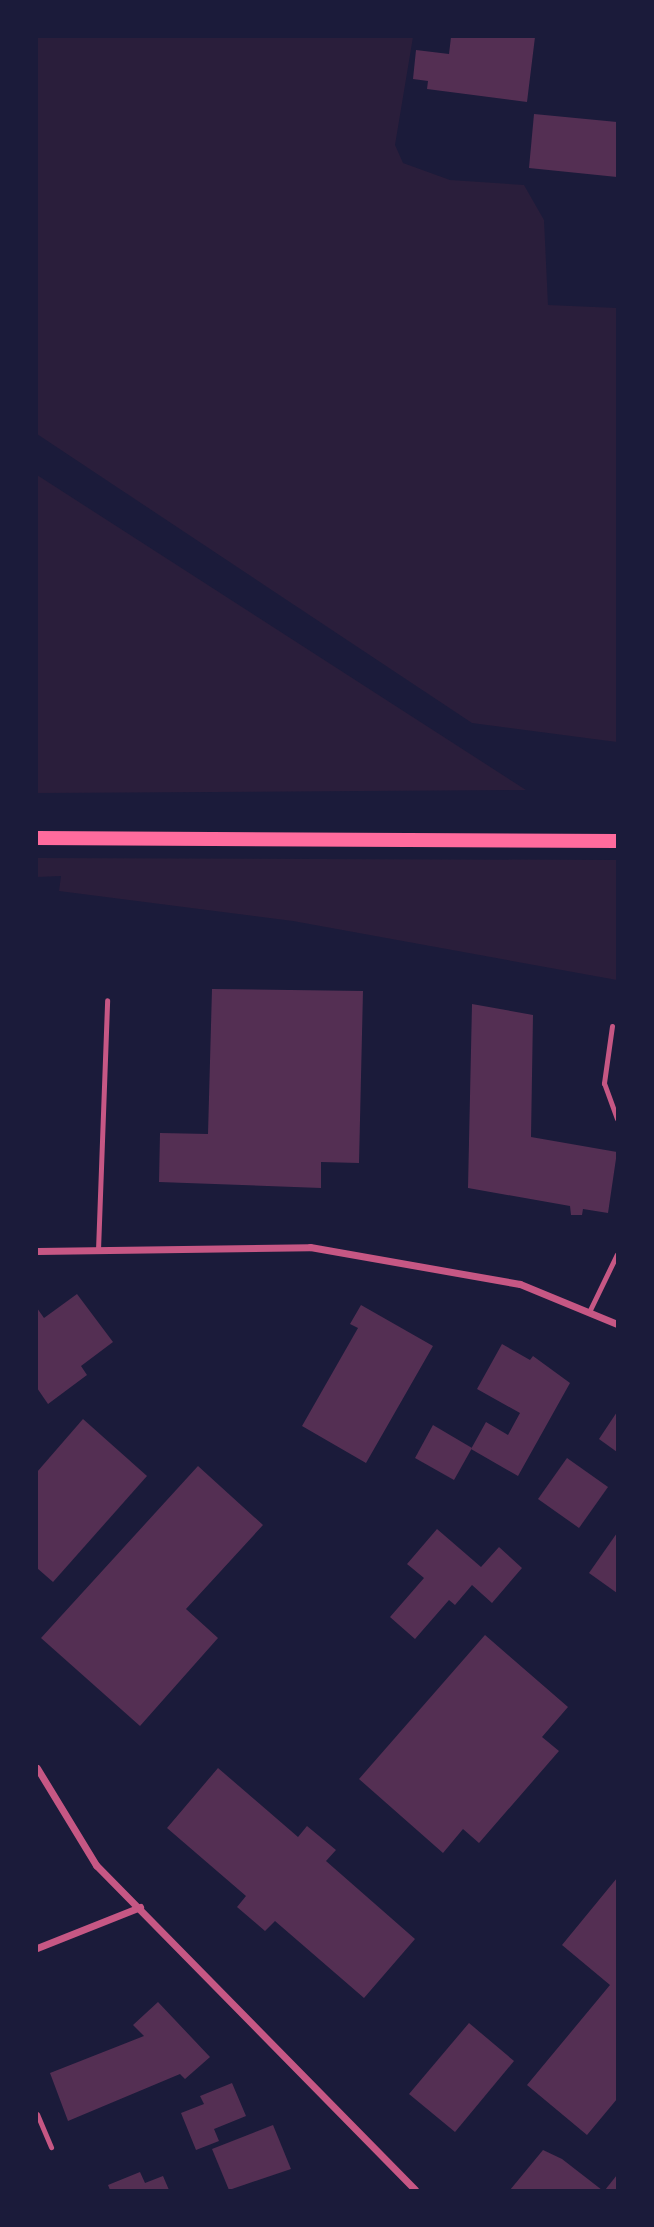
<!DOCTYPE html>
<html>
<head>
<meta charset="utf-8">
<style>
  body { margin:0 }
  #map { position:relative; width:654px; height:2227px; overflow:hidden; background:#1b1b3a; font-family:"Libre Baskerville",serif }
  div>[style] { position:absolute }
  .green>* { inset:0; background:#2a1e3b }
  .building>* { inset:0; background:#542f53 }
  .service>* { height:5px; margin:-2.5px; padding:0 2.5px; transform-origin:2.5px; border-radius:2.5px; background:#c65784 }
  .minor>* { height:7px; margin:-3.5px; padding:0 3.5px; transform-origin:3.5px; border-radius:3.5px; background:#c65784 }
  .secondary>* { height:14px; margin:-7px; padding:0 7px; transform-origin:7px; border-radius:7px; background:#ff6b9d }
  span { translate:-50% -50%; white-space:nowrap; text-align:center; line-height:1.15; -webkit-text-stroke:7px #1b1b3a; paint-order:stroke }
  .frame { position:absolute; inset:0; border:38px solid #1b1b3a; pointer-events:none }
</style>
</head>
<body>
<div id="map">
  <div class="green">
    <i style="clip-path:polygon(37px 37px,413px 37px,395px 145px,403px 163px,450px 180px,524px 185px,544px 220px,548px 305px,617px 308px,617px 742px,472px 723px,37px 434px)"></i>
    <i style="clip-path:polygon(37px 475px,526px 790px,37px 793px)"></i>
    <i style="clip-path:polygon(37px 858px,617px 860px,617px 980px,293px 921px,59px 891px,61px 876px,37px 877px)"></i>
  </div>
  <div class="building">
    <i style="clip-path:polygon(451px 37px,535px 37px,527px 102px,427px 89px,428px 81px,413px 79px,416px 50px,449px 54px)"></i>
    <i style="clip-path:polygon(534px 114px,617px 122px,617px 177px,529px 168px)"></i>
    <i style="clip-path:polygon(212px 989px,363px 991px,359px 1163px,321px 1162px,321px 1188px,159px 1182px,160px 1133px,208px 1134px)"></i>
    <i style="clip-path:polygon(472px 1004px,533px 1015px,531px 1137px,617px 1152px,608px 1213px,583px 1209px,582px 1215px,571px 1215px,570px 1206px,468px 1188px)"></i>
    <i style="clip-path:polygon(77px 1294px,113px 1342px,81px 1366px,87px 1375px,48px 1404px,37px 1388px,37px 1308px,44px 1318px)"></i>
    <i style="clip-path:polygon(361px 1305px,433px 1346px,366px 1463px,302px 1426px,358px 1328px,350px 1324px)"></i>
    <i style="clip-path:polygon(502px 1344px,530px 1360px,533px 1356px,570px 1383px,518px 1476px,471px 1449px,486px 1422px,508px 1435px,520px 1413px,477px 1389px)"></i>
    <i style="clip-path:polygon(617px 1412px,617px 1452px,599px 1439px)"></i>
    <i style="clip-path:polygon(83px 1419px,147px 1476px,53px 1582px,37px 1568px,37px 1472px)"></i>
    <i style="clip-path:polygon(433px 1425px,472px 1448px,454px 1480px,415px 1458px)"></i>
    <i style="clip-path:polygon(567px 1458px,608px 1487px,579px 1528px,538px 1499px)"></i>
    <i style="clip-path:polygon(198px 1466px,263px 1525px,186px 1609px,218px 1638px,140px 1726px,41px 1638px)"></i>
    <i style="clip-path:polygon(437px 1529px,481px 1567px,499px 1547px,522px 1568px,492px 1603px,472px 1585px,455px 1605px,449px 1600px,415px 1639px,390px 1617px,424px 1578px,407px 1564px)"></i>
    <i style="clip-path:polygon(617px 1533px,617px 1593px,589px 1573px)"></i>
    <i style="clip-path:polygon(485px 1635px,568px 1707px,542px 1737px,559px 1751px,479px 1843px,463px 1829px,443px 1853px,359px 1779px)"></i>
    <i style="clip-path:polygon(218px 1768px,298px 1837px,307px 1826px,336px 1850px,326px 1861px,415px 1939px,364px 1998px,275px 1921px,265px 1931px,237px 1907px,246px 1896px,167px 1828px)"></i>
    <i style="clip-path:polygon(617px 1878px,617px 2099px,587px 2135px,527px 2085px,610px 1985px,562px 1945px)"></i>
    <i style="clip-path:polygon(158px 2002px,210px 2057px,185px 2079px,180px 2074px,68px 2121px,50px 2073px,144px 2036px,133px 2025px)"></i>
    <i style="clip-path:polygon(469px 2023px,514px 2061px,455px 2132px,409px 2094px)"></i>
    <i style="clip-path:polygon(232px 2083px,246px 2116px,214px 2129px,219px 2141px,196px 2150px,181px 2113px,204px 2104px,200px 2096px)"></i>
    <i style="clip-path:polygon(273px 2125px,291px 2169px,229px 2190px,212px 2149px)"></i>
    <i style="clip-path:polygon(543px 2150px,562px 2159px,602px 2190px,510px 2190px)"></i>
    <i style="clip-path:polygon(140px 2172px,145px 2183px,163px 2176px,169px 2190px,110px 2190px,108px 2185px)"></i>
    <i style="clip-path:polygon(617px 2175px,617px 2190px,605px 2190px)"></i>
  </div>
  <div class="service">
    <i style="left:612px;top:1026px;width:58px;rotate:98deg"></i>
    <i style="left:604px;top:1083px;width:38px;rotate:70deg"></i>
    <i style="left:98px;top:1250px;width:250px;rotate:-87.9deg"></i>
    <i style="left:589px;top:1312px;width:64px;rotate:-64.2deg"></i>
    <i style="left:37px;top:2114px;width:36px;rotate:67deg"></i>
  </div>
  <div class="minor">
    <i style="left:37px;top:1251px;width:273px;rotate:-0.8deg"></i>
    <i style="left:310px;top:1247px;width:213px;rotate:10deg"></i>
    <i style="left:520px;top:1284px;width:105px;rotate:22.4deg"></i>
    <i style="left:37px;top:1768px;width:114px;rotate:58.7deg"></i>
    <i style="left:96px;top:1865px;width:455px;rotate:45.5deg"></i>
    <i style="left:37px;top:1948px;width:111px;rotate:-21.7deg"></i>
  </div>
  <div class="secondary">
    <i style="left:37px;top:838px;width:580px;rotate:0.3deg"></i>
  </div>
  <div class="frame"></div>
</div>
</body>
</html>
